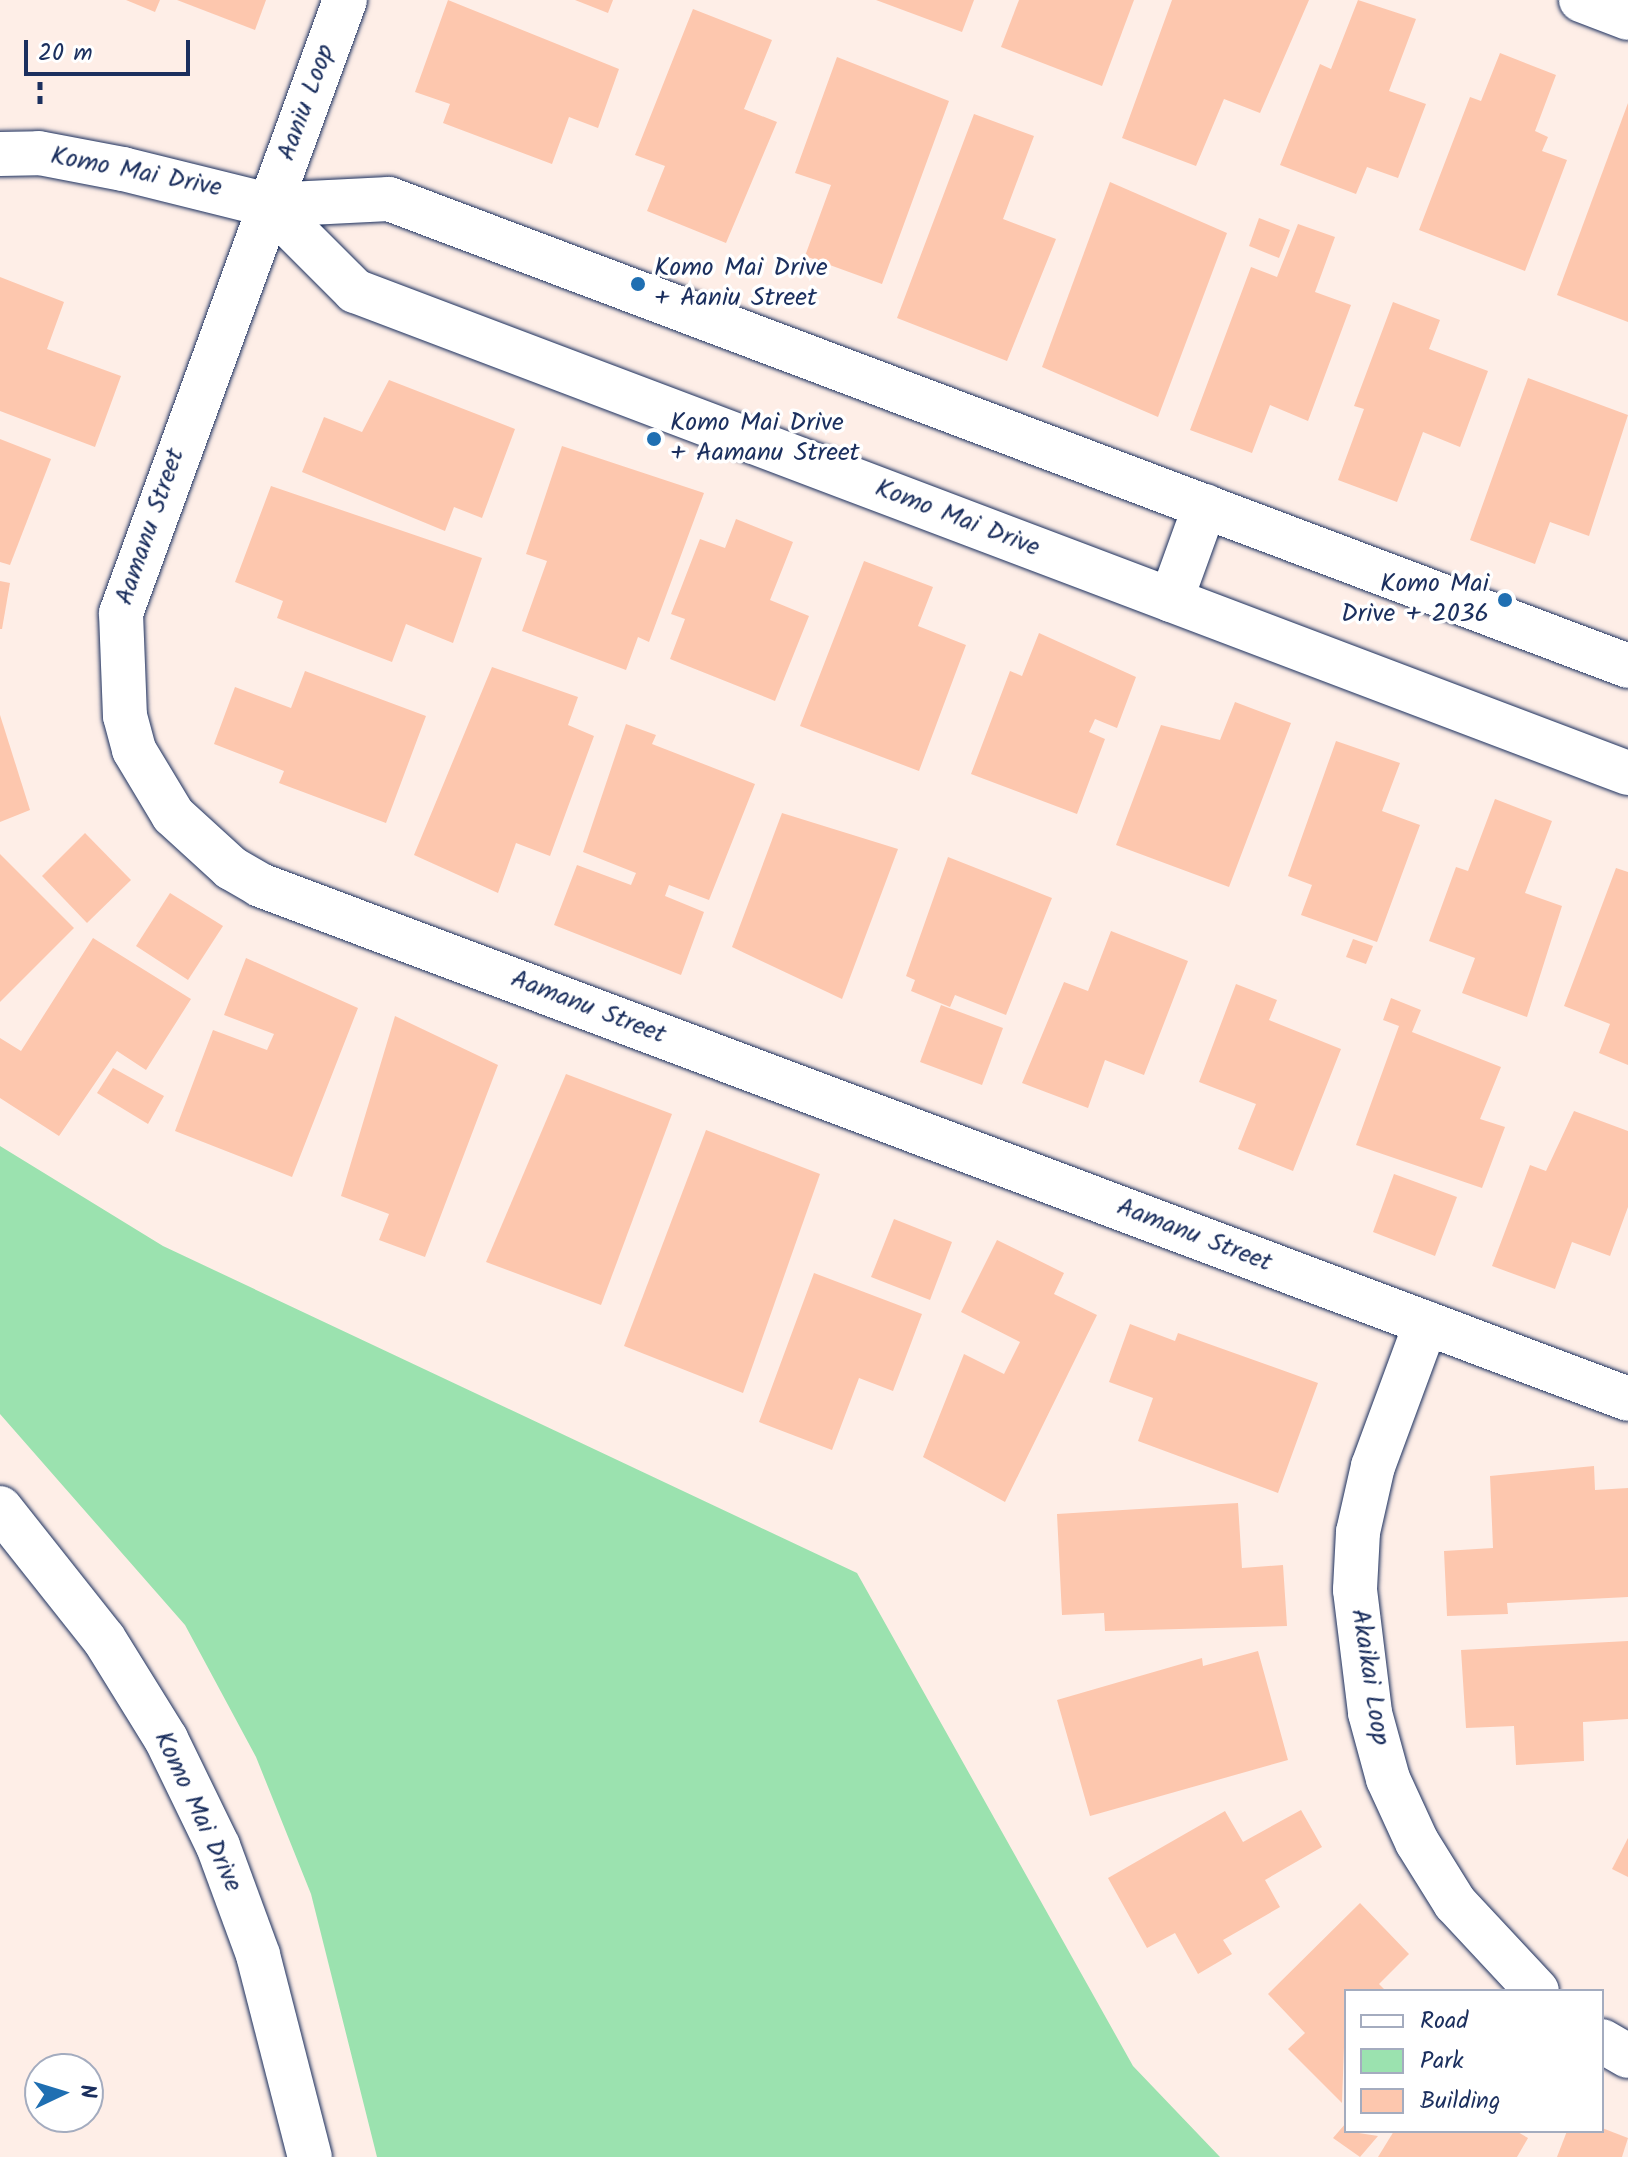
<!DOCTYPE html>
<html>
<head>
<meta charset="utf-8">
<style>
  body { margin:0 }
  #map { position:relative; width:1628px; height:2157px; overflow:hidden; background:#feeee7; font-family:Kalam,sans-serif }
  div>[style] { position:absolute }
  .green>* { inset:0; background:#9be2af }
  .building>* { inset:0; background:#fdc7ae }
  .path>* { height:5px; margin-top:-2.5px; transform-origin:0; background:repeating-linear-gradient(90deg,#1b2f5e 0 8px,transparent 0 14px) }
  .roads { filter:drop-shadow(0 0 2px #1b2f5e) drop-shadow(0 0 2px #1b2f5e) }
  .street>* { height:44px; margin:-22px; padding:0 22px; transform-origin:22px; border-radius:22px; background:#fff }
  .secondary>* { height:44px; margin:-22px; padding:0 22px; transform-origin:22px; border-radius:22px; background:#fff }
  .dots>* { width:22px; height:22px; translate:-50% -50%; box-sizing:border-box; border:4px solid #fff; border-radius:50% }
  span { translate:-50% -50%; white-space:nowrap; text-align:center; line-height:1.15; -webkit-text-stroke:7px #fff; paint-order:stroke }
  .street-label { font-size:26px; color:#1b2f5e }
  .poi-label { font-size:26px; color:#1b2f5e }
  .left { translate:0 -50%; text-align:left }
  .right { translate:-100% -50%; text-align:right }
  .legend { position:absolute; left:1344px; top:1989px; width:260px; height:144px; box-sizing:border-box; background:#fff; border:2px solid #a4acbf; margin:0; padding:10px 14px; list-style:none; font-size:24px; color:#1b2f5e }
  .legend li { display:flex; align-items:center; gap:16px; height:40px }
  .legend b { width:40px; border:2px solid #a4acbf }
  .north { position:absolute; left:24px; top:2053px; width:80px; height:80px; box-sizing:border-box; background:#fff; border:2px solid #a4acbf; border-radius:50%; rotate:86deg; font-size:22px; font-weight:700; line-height:32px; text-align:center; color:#1b2f5e }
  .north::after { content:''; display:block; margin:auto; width:28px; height:36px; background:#1f6fb2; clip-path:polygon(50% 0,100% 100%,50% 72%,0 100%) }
  .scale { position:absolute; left:24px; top:40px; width:166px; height:36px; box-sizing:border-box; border:4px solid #1b2f5e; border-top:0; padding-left:10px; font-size:24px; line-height:28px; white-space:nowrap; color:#1b2f5e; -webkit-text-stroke:6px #fff; paint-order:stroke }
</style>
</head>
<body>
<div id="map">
  <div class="green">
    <i style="clip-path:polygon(0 1146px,163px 1246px,857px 1573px,1133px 2066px,1220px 2157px,377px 2157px,311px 1894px,256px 1757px,185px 1625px,0 1414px)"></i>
  </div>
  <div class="building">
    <i style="clip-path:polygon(126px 0,160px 0,155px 12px)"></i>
    <i style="clip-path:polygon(177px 0,266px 0,255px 30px)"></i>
    <i style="clip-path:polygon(448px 0,619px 69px,598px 128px,569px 117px,552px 164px,443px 123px,450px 104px,415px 92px)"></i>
    <i style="clip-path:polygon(575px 0,613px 0,608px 13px)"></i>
    <i style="clip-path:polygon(876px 0,974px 0,962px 32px)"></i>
    <i style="clip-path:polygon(1019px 0,1134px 0,1102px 86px,1001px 47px)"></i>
    <i style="clip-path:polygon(1172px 0,1309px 0,1260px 113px,1224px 99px,1196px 166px,1122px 138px)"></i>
    <i style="clip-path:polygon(1358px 0,1416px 19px,1389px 91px,1426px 104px,1398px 178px,1367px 167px,1356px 194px,1280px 165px,1320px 64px,1331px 69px)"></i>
    <i style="clip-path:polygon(693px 9px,772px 40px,744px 109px,777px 122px,726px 243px,647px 211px,665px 166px,635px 155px)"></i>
    <i style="clip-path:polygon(1500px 53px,1556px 75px,1535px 131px,1548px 137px,1542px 151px,1567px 160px,1525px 271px,1419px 230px,1470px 97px,1481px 101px)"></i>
    <i style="clip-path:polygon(837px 57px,949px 101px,882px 284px,805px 256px,831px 185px,795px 173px)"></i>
    <i style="clip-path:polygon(1628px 103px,1628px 322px,1557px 295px)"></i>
    <i style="clip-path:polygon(974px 114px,1034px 136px,1003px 219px,1056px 239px,1007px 361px,897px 318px)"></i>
    <i style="clip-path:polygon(1110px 182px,1227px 233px,1158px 417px,1042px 367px)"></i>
    <i style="clip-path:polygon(1259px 218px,1290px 230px,1279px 258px,1249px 246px)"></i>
    <i style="clip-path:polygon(1298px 224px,1335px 237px,1315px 292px,1351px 305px,1308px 421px,1270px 405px,1252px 453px,1190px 430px,1251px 267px,1277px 277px)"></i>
    <i style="clip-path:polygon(0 277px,64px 302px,47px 349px,121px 376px,95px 447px,0 411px)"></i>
    <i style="clip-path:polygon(1393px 302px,1440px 320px,1429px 349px,1488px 371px,1460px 447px,1423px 432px,1397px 502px,1338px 480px,1364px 409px,1354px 406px)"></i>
    <i style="clip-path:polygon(1528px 378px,1628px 415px,1589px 536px,1550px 522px,1535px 564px,1470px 540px)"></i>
    <i style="clip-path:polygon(389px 380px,515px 429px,482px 518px,454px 507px,445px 531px,302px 472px,324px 417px,362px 432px)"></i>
    <i style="clip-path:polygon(0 439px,51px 459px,10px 565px,0 562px)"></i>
    <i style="clip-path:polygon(562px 446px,704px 493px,649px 642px,638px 637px,626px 670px,522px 631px,547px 561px,526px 554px)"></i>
    <i style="clip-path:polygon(271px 486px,482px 558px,453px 643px,406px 624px,392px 662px,277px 618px,283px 601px,235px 582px)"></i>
    <i style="clip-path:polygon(736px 519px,793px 542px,770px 600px,809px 616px,775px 701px,670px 659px,685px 619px,671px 614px,700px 539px,725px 548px)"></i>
    <i style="clip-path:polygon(864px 561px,933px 587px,918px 626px,966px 645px,919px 771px,800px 726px)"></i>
    <i style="clip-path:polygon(0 581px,10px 583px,2px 629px,0 629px)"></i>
    <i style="clip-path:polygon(1039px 633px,1136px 677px,1117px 728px,1095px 719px,1089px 732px,1105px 739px,1077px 814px,971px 774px,1010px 671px,1022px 676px)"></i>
    <i style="clip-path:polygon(492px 667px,578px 697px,568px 725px,594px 736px,550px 856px,516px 843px,498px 893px,414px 855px)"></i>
    <i style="clip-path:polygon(305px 671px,426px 716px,386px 823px,279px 783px,284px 771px,214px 744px,235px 687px,291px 708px)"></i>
    <i style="clip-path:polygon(1235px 702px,1291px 723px,1229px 887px,1116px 845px,1161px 725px,1220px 740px)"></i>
    <i style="clip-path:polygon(0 715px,30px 810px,0 822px)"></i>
    <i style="clip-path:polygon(626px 724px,656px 735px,652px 744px,755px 784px,709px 900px,669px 885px,665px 896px,704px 912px,681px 975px,554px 925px,577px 865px,631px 885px,636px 873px,583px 852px)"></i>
    <i style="clip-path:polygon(1336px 741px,1400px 763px,1382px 811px,1420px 825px,1377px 942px,1301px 915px,1312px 885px,1288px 876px)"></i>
    <i style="clip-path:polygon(1495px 799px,1552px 821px,1525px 893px,1562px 906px,1527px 1017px,1462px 993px,1475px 958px,1429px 941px,1456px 867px,1468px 871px)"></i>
    <i style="clip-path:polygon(782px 813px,898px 849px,842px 999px,732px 947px)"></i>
    <i style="clip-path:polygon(85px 833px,131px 880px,87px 923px,42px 876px)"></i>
    <i style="clip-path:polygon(0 854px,74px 928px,0 1002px)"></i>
    <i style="clip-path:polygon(948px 857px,1052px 898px,1006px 1015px,955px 995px,950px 1007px,911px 991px,915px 980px,906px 976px)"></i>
    <i style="clip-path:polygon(1616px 868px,1628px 872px,1628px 1065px,1599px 1053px,1610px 1024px,1564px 1006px)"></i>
    <i style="clip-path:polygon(170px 893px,223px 926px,188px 980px,136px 946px)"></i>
    <i style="clip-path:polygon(1111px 931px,1188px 961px,1144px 1075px,1105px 1060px,1088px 1108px,1022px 1083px,1064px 982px,1088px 991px)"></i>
    <i style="clip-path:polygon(93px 938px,191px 999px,146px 1070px,117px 1051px,59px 1136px,0 1098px,0 1038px,21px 1051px)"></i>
    <i style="clip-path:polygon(1353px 939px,1373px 946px,1366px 964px,1346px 957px)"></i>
    <i style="clip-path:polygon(246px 958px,358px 1008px,292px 1177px,175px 1131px,213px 1030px,267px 1050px,274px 1034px,224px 1015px)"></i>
    <i style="clip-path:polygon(1236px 984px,1277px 1000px,1269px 1020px,1341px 1049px,1293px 1171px,1238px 1149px,1256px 1104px,1199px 1082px)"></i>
    <i style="clip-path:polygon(1391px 998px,1421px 1010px,1412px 1032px,1501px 1067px,1480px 1119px,1505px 1127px,1482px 1188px,1356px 1145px,1399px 1026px,1383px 1020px)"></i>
    <i style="clip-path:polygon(941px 1005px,1003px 1028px,982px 1085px,920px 1062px)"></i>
    <i style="clip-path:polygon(395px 1016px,498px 1065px,425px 1257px,379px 1240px,389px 1214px,341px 1196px)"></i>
    <i style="clip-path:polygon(113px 1068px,164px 1096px,148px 1124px,97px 1093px)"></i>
    <i style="clip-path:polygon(566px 1074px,672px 1114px,601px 1305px,486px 1262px)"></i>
    <i style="clip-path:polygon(1574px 1111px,1628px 1131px,1628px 1207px,1610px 1256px,1572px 1242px,1555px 1289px,1492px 1266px,1530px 1165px,1546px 1171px)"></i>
    <i style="clip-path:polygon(706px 1130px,820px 1174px,743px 1393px,624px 1346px)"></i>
    <i style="clip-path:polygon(1394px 1174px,1457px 1197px,1435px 1256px,1373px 1232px)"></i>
    <i style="clip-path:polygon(894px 1219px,952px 1242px,930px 1300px,871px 1277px)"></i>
    <i style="clip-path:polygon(997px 1240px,1064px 1273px,1054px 1294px,1097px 1315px,1005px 1502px,923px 1457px,964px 1354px,1004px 1374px,1020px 1342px,961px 1312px)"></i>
    <i style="clip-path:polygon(814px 1273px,922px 1314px,893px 1391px,859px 1378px,832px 1450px,759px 1422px)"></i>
    <i style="clip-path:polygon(1130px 1324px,1175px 1341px,1178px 1333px,1318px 1383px,1278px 1493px,1138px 1441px,1153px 1398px,1109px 1382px)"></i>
    <i style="clip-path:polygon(1594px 1466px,1595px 1490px,1628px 1488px,1628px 1597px,1507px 1603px,1508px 1614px,1447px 1616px,1444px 1551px,1493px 1548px,1490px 1476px)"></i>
    <i style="clip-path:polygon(1238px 1503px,1242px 1568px,1283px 1565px,1287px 1626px,1105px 1631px,1104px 1613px,1062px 1615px,1057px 1514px)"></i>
    <i style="clip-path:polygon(1628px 1641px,1628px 1719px,1583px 1722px,1584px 1761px,1516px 1765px,1514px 1726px,1466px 1728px,1461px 1650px)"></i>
    <i style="clip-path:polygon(1258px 1651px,1288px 1760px,1090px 1816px,1057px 1700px,1202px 1658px,1203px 1666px)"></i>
    <i style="clip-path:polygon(1301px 1810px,1322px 1847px,1265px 1880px,1280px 1907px,1223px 1940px,1232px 1954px,1198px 1974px,1175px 1933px,1147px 1948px,1108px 1878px,1225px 1811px,1243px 1842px)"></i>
    <i style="clip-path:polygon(1628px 1838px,1628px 1877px,1612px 1869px)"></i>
    <i style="clip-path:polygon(1360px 1903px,1409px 1954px,1379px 1984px,1386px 1991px,1346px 1991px,1342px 2103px,1288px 2049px,1305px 2033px,1268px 1994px)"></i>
    <i style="clip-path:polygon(1346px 2123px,1346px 2131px,1378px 2136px,1360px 2157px,1333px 2138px)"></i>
    <i style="clip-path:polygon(1602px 2128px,1628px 2138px,1622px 2157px,1557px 2157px,1567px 2131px)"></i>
    <i style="clip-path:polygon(1394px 2131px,1516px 2131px,1528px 2138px,1517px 2157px,1378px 2157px)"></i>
  </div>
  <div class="path">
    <i style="left:40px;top:104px;width:32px;rotate:-90deg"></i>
  </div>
  <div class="roads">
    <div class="street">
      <i style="left:345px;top:0;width:653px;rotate:110.07deg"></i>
      <i style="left:121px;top:613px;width:103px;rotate:87.8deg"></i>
      <i style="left:125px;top:716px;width:35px;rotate:75deg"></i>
      <i style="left:134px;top:750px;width:76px;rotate:59deg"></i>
      <i style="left:173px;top:815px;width:79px;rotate:42.4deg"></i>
      <i style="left:231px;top:868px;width:34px;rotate:30deg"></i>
      <i style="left:260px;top:885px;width:1461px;rotate:20.59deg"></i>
      <i style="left:1581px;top:0;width:50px;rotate:21deg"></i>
      <i style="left:1426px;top:1323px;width:153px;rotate:110.3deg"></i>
      <i style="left:1373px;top:1466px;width:68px;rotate:102.8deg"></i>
      <i style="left:1358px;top:1532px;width:58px;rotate:93deg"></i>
      <i style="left:1355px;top:1590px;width:124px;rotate:83deg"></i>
      <i style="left:1370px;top:1713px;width:68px;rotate:74.7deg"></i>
      <i style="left:1388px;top:1779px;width:69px;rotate:65.3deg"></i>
      <i style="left:1417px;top:1842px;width:72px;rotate:58.1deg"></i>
      <i style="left:1455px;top:1903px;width:120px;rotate:47deg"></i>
      <i style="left:1602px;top:2041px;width:30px;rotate:30deg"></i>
    </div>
    <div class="secondary">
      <i style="left:0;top:154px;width:39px;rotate:-1deg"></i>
      <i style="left:39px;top:153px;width:86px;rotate:10.8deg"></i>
      <i style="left:123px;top:169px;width:150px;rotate:13.9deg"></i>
      <i style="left:269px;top:205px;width:120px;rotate:-2.9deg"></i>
      <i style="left:389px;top:199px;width:1324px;rotate:20.65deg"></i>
      <i style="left:269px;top:205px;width:122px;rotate:45deg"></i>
      <i style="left:355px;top:291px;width:1361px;rotate:20.74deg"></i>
      <i style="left:1171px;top:600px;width:100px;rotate:-70.1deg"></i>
      <i style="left:0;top:1508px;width:167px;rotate:51.6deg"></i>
      <i style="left:104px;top:1639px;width:118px;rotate:58.2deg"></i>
      <i style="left:166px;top:1739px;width:119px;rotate:64.1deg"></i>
      <i style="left:218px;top:1846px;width:116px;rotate:69.8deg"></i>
      <i style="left:258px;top:1955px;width:209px;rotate:75.6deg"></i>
    </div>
  </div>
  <div class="dots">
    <i style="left:638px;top:284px;background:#1f6fb2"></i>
    <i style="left:654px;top:439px;background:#1f6fb2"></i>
    <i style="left:1505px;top:600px;background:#1f6fb2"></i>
  </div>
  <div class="street-label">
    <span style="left:307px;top:103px;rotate:-70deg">Aaniu Loop</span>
    <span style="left:136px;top:173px;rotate:11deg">Komo Mai Drive</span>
    <span style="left:957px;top:519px;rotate:21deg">Komo Mai Drive</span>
    <span style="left:151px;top:527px;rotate:-71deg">Aamanu Street</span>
    <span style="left:588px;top:1008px;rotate:21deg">Aamanu Street</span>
    <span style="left:1194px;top:1236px;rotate:21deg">Aamanu Street</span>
    <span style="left:1369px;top:1677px;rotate:81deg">Akaikai Loop</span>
    <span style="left:197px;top:1812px;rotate:65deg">Komo Mai Drive</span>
  </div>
  <div class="poi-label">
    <span class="left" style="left:654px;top:284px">Komo Mai Drive<br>+ Aaniu Street</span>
    <span class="left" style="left:670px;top:439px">Komo Mai Drive<br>+ Aamanu Street</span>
    <span class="right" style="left:1489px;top:600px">Komo Mai<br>Drive + 2036</span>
  </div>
  <ul class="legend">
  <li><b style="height:10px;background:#fff"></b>Road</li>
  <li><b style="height:22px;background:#9be2af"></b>Park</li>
  <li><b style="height:22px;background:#fdc7ae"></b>Building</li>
  </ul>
  <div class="north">N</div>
  <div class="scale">20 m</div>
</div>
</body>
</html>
